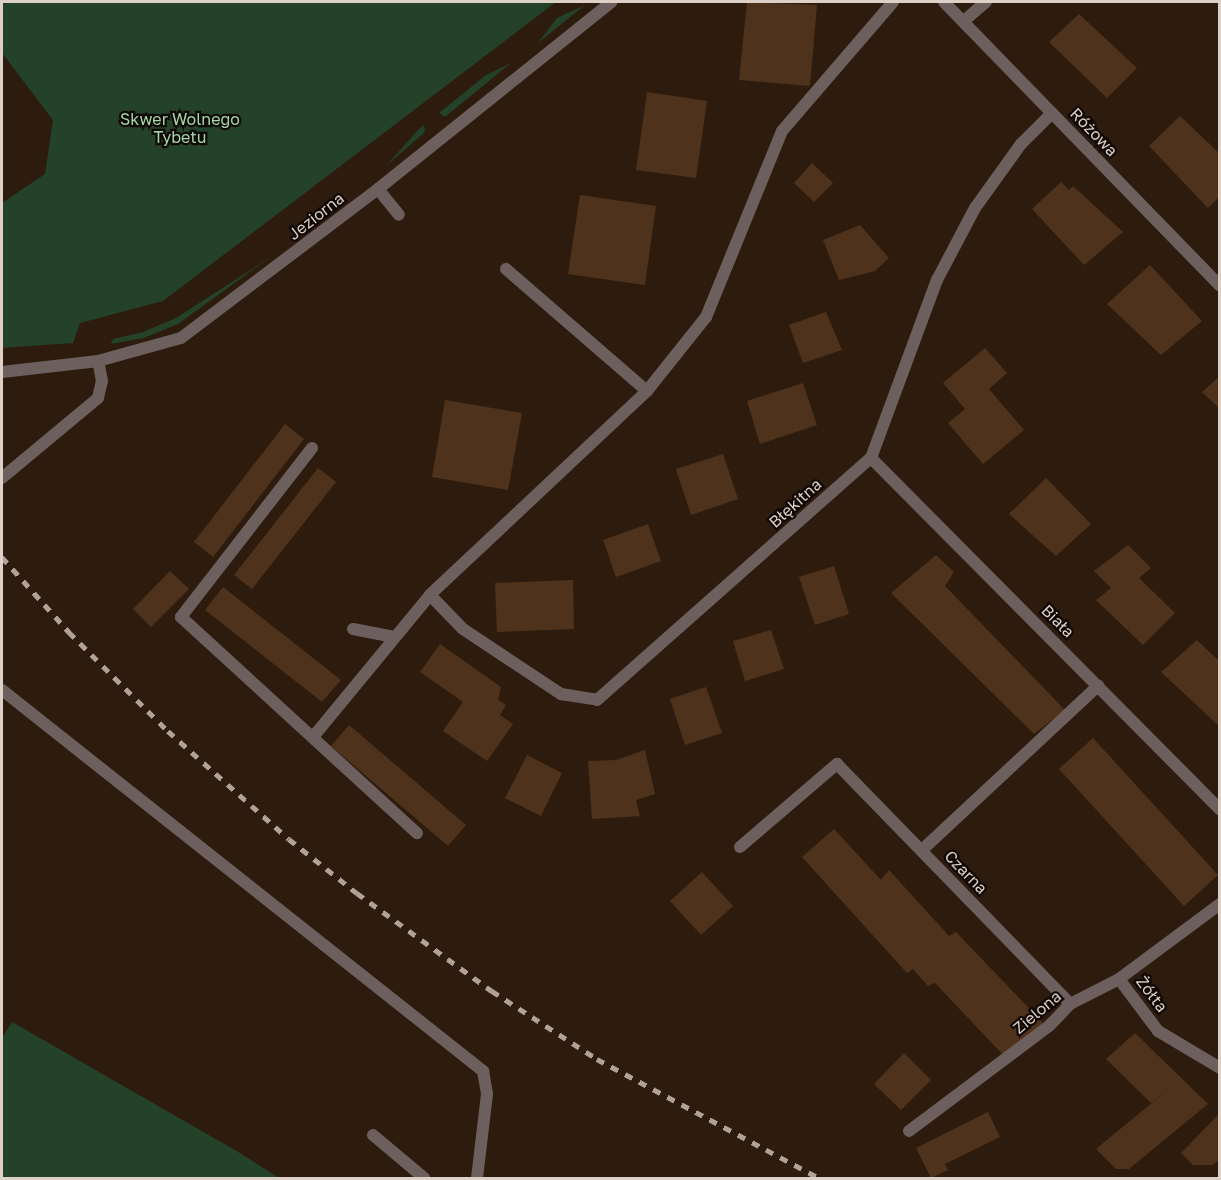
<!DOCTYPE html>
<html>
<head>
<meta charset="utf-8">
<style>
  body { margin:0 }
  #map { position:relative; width:1221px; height:1180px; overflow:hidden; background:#2d1c0e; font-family:"Golos Text",sans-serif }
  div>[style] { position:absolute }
  .green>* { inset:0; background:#244129 }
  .building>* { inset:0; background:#4f321b }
  .lane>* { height:12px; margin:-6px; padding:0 6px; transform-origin:6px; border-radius:6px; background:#6c5f5d }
  .street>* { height:12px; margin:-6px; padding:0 6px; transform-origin:6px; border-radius:6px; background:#6c5f5d }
  .rail>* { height:4.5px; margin-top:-2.25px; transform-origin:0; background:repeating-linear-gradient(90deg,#b0a298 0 8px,transparent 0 16px) }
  span { translate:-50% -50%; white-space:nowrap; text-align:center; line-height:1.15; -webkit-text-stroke:4.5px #100804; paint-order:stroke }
  .park-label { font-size:16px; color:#a3daab }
  .street-label { font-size:16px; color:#ddd0c7 }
  .frame { position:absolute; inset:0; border:3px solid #ddd0c7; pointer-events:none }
</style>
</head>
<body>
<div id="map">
  <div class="green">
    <i style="clip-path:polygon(2px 2px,556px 2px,163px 301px,80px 323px,73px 343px,2px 348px,2px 203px,45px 174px,53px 120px,2px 53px)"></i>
    <i style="clip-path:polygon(585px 5px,538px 43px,557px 18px)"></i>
    <i style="clip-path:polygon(511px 63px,445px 117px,439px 113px,486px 75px)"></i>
    <i style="clip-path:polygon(424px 125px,425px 132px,386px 166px,418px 130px)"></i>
    <i style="clip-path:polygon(269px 258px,178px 324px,144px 338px,111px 344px,113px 339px,143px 332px,176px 318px)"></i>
    <i style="clip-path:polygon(12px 1022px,240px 1153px,279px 1178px,2px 1178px,2px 1038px)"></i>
  </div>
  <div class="building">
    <i style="clip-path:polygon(747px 2px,817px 5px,810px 86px,739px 80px)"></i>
    <i style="clip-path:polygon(1079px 14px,1137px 68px,1107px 98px,1049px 42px)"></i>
    <i style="clip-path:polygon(647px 92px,707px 101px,696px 178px,636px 170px)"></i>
    <i style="clip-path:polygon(1180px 116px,1220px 154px,1220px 196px,1208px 208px,1149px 146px)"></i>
    <i style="clip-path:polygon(812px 163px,833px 183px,814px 202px,794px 183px)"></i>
    <i style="clip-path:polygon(1061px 182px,1069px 190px,1073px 186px,1123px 232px,1084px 265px,1032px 209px)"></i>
    <i style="clip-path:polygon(580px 195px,656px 206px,645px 285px,568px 274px)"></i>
    <i style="clip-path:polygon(860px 225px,889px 258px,875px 271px,839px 280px,823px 240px)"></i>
    <i style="clip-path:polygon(1150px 265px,1202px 321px,1161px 355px,1107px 304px)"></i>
    <i style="clip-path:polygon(826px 312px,842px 350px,803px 363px,789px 325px)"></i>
    <i style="clip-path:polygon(985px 348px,1007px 373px,989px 389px,1024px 430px,983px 464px,948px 423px,965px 409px,943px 383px)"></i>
    <i style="clip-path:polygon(1220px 376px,1220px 409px,1202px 392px)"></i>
    <i style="clip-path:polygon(803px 383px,817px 425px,760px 444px,747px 401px)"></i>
    <i style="clip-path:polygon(445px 400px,522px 413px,508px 490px,432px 477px)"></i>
    <i style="clip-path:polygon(285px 424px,304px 439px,213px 557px,194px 542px)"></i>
    <i style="clip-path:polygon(723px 454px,738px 499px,691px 515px,676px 469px)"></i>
    <i style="clip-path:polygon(318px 468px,336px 482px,252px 589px,234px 575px)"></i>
    <i style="clip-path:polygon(1046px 478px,1091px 524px,1056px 556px,1009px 514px)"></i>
    <i style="clip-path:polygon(648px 524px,661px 561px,616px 577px,603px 540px)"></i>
    <i style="clip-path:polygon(1128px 545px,1151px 568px,1139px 578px,1175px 613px,1143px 645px,1096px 600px,1111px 588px,1094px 571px)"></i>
    <i style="clip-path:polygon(936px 555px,954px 572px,945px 586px,1065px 710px,1034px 734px,891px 593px)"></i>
    <i style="clip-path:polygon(834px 566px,849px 614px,815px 625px,799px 577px)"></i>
    <i style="clip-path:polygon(170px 571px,189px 589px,151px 627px,133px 609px)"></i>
    <i style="clip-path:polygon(573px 580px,574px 629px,497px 632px,495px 583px)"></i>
    <i style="clip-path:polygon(223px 587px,341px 680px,322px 702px,205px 610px)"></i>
    <i style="clip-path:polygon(771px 630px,784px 669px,745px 681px,733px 641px)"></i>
    <i style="clip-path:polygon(1197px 640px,1220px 662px,1220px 727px,1161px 672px)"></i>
    <i style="clip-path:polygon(440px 644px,501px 687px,498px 700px,506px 705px,500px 715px,513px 724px,487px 761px,443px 731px,463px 702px,420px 672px)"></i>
    <i style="clip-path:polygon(706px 687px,722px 733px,685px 745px,670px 699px)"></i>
    <i style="clip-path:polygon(349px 725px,466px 825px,448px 846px,331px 746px)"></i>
    <i style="clip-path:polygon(1093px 738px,1218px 875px,1184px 906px,1059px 769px)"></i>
    <i style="clip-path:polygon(645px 750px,655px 794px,636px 800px,640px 816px,592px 819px,588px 761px,616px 760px)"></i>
    <i style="clip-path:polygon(527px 755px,562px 773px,541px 816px,505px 798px)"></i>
    <i style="clip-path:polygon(834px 829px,881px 880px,889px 870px,949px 936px,956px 932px,1043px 1023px,1005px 1057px,935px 983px,928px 986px,913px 969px,907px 973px,802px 857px)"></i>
    <i style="clip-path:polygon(702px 872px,733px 906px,701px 935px,670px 901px)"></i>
    <i style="clip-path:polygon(1135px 1033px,1208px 1104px,1129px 1169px,1116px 1169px,1096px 1149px,1170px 1088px,1151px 1103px,1106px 1059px)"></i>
    <i style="clip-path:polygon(904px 1053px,931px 1080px,901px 1110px,874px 1084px)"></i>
    <i style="clip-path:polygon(988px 1112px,1000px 1137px,945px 1164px,948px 1170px,931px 1178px,916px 1148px)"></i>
    <i style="clip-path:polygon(1220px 1113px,1220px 1159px,1213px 1165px,1193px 1165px,1181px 1153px)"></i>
  </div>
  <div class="lane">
    <i style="left:378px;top:189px;width:33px;rotate:51deg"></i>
    <i style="left:506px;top:269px;width:186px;rotate:40.9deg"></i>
    <i style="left:312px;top:448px;width:214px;rotate:127.8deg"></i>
    <i style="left:181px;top:617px;width:320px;rotate:42.5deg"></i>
    <i style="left:353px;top:629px;width:42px;rotate:11deg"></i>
    <i style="left:2px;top:690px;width:614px;rotate:38.38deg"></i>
    <i style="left:483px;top:1071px;width:23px;rotate:80deg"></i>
    <i style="left:487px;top:1094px;width:85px;rotate:96.8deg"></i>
    <i style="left:313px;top:737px;width:184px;rotate:-50.5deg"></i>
    <i style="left:373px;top:1135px;width:67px;rotate:40.1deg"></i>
  </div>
  <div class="street">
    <i style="left:893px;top:2px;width:170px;rotate:130.7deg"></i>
    <i style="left:782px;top:131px;width:201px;rotate:112.2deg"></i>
    <i style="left:706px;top:317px;width:95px;rotate:128.6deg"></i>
    <i style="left:647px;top:391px;width:298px;rotate:136.8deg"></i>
    <i style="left:430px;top:595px;width:47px;rotate:45.9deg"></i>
    <i style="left:463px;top:629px;width:118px;rotate:33.6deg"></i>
    <i style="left:561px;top:694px;width:36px;rotate:9deg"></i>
    <i style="left:597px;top:700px;width:366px;rotate:-41.5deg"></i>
    <i style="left:871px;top:458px;width:190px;rotate:-69.7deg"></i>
    <i style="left:937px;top:280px;width:81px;rotate:-62.2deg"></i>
    <i style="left:975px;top:208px;width:79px;rotate:-54.3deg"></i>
    <i style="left:1021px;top:144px;width:44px;rotate:-45deg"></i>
    <i style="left:944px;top:2px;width:396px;rotate:45.8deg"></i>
    <i style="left:965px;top:20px;width:28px;rotate:-41deg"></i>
    <i style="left:2px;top:372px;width:97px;rotate:-6.5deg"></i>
    <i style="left:98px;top:361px;width:86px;rotate:-15.5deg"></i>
    <i style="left:181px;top:338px;width:247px;rotate:-37.1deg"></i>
    <i style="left:378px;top:189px;width:299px;rotate:-38.7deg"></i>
    <i style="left:871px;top:458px;width:496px;rotate:45.2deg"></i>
    <i style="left:2px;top:478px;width:125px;rotate:-39.8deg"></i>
    <i style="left:98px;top:398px;width:17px;rotate:-77deg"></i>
    <i style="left:102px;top:381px;width:20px;rotate:-101deg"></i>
    <i style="left:740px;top:847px;width:128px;rotate:-40.6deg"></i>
    <i style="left:837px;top:764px;width:334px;rotate:45.8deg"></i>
    <i style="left:922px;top:850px;width:241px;rotate:-43deg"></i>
    <i style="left:1119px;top:979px;width:65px;rotate:53.1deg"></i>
    <i style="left:1158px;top:1031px;width:72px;rotate:30.8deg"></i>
    <i style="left:909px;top:1131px;width:175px;rotate:-36.9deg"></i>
    <i style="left:1049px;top:1026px;width:30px;rotate:-46deg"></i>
    <i style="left:1070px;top:1004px;width:55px;rotate:-27deg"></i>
    <i style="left:1119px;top:979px;width:126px;rotate:-36.6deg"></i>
  </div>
  <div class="rail">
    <i style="left:2px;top:557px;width:101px;rotate:48.2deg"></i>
    <i style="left:69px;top:632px;width:140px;rotate:45deg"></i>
    <i style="left:168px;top:731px;width:162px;rotate:41.8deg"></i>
    <i style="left:289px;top:839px;width:87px;rotate:38.5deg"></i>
    <i style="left:357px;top:893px;width:167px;rotate:36deg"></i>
    <i style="left:492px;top:991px;width:125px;rotate:32.9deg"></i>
    <i style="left:597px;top:1059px;width:252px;rotate:28.2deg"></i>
  </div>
  <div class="park-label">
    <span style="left:180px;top:128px">Skwer Wolnego<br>Tybetu</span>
  </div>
  <div class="street-label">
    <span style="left:1094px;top:132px;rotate:46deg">Różowa</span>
    <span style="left:316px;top:216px;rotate:-38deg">Jeziorna</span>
    <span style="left:795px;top:503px;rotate:-42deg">Błękitna</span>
    <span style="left:1058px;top:621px;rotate:45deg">Biała</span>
    <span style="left:966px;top:872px;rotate:46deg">Czarna</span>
    <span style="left:1152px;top:994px;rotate:53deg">Żółta</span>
    <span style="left:1037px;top:1012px;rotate:-40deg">Zielona</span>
  </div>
  <div class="frame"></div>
</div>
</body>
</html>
